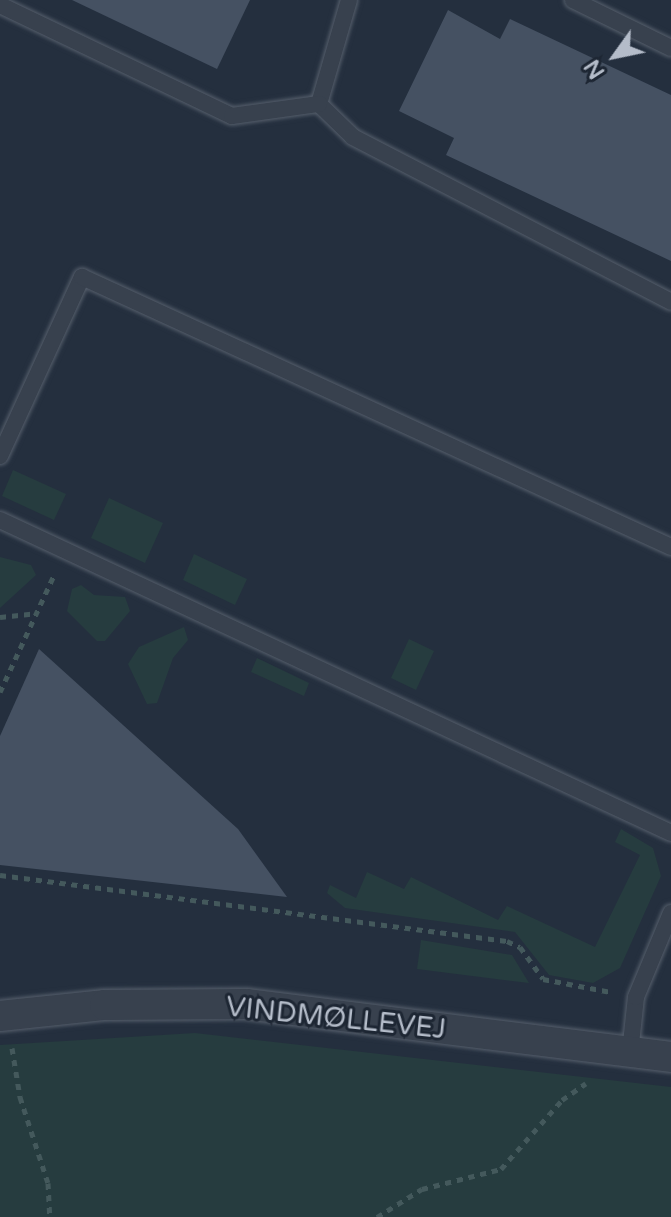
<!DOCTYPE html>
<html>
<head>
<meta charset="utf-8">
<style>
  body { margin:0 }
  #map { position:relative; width:671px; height:1217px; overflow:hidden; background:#242f3e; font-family:"Varela Round",sans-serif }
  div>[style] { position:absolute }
  .green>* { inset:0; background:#263c3f }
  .building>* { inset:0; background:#455162 }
  .path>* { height:5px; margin-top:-2.5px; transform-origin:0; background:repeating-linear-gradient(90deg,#44595c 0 6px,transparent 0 12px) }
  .roads { filter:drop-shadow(0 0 2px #565f6c) drop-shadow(0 0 2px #565f6c) }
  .service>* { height:16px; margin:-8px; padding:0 8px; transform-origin:8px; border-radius:8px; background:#38414e }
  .minor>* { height:30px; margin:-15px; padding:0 15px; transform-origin:15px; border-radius:15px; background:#38414e }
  span { translate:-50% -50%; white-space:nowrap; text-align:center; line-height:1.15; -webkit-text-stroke:6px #1d2633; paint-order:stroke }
  .street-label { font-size:28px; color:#b4bcc9 }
  .north { position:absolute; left:575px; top:16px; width:80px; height:80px; -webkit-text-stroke:6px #1d2633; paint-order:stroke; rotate:237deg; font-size:22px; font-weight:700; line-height:32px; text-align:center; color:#b4bcc9 }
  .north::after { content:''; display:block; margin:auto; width:28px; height:36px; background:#b4bcc9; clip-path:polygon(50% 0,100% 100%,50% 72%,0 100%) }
</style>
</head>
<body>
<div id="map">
  <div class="green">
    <i style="clip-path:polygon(13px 470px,66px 494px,54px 520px,2px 496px)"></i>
    <i style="clip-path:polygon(109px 498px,163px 523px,145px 563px,91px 538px)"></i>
    <i style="clip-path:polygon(194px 554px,247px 579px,235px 605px,183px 580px)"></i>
    <i style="clip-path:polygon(0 557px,31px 565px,36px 575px,0 608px)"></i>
    <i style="clip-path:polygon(81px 585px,94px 595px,125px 597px,130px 611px,105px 641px,97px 641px,67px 611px,72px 589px)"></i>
    <i style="clip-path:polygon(184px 627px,188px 640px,173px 658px,157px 703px,147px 704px,128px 664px,139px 647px)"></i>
    <i style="clip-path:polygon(409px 639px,434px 651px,416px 690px,391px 678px)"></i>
    <i style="clip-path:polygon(257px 658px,309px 683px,304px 696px,251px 672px)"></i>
    <i style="clip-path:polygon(621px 829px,653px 848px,661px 876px,620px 968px,593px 983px,549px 975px,515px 932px,345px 908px,327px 893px,330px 885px,356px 898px,367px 872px,404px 889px,411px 877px,498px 920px,507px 906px,595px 947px,640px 855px,615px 842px)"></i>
    <i style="clip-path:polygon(421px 940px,512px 955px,529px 983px,417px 969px)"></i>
    <i style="clip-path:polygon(195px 1033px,671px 1087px,671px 1217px,0 1217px,0 1045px)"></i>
  </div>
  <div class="building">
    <i style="clip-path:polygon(72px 0,250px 0,217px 69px)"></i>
    <i style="clip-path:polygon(448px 10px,500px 39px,510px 19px,671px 95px,671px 261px,446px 155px,454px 138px,399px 111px)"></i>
    <i style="clip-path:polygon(39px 649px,238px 829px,287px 897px,0 865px,0 736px)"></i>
  </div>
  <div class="path">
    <i style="left:0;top:617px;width:36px;rotate:-6deg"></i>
    <i style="left:0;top:692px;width:131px;rotate:-65.2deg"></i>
    <i style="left:0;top:875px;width:511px;rotate:7.42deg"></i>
    <i style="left:507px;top:941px;width:14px;rotate:25deg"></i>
    <i style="left:520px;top:947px;width:39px;rotate:54deg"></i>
    <i style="left:543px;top:979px;width:69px;rotate:10.8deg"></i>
    <i style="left:12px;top:1048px;width:50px;rotate:80.7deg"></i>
    <i style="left:20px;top:1097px;width:90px;rotate:72deg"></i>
    <i style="left:48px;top:1183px;width:34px;rotate:87deg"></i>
    <i style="left:377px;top:1217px;width:53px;rotate:-31.9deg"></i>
    <i style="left:422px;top:1189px;width:81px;rotate:-14.2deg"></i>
    <i style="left:501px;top:1169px;width:92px;rotate:-48.5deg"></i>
    <i style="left:562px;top:1100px;width:29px;rotate:-35deg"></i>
  </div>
  <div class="roads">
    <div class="service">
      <i style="left:349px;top:0;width:108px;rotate:106.1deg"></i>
      <i style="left:319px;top:104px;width:47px;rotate:44.1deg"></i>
      <i style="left:353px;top:137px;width:358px;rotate:27.4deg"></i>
      <i style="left:573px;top:0;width:109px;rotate:26.1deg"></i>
      <i style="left:0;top:5px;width:257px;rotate:25.6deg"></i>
      <i style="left:232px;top:116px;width:88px;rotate:-7.9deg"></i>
      <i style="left:0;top:456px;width:197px;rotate:-65.4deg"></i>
      <i style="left:82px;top:277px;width:648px;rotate:24.63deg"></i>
      <i style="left:0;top:520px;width:740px;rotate:25.01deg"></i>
      <i style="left:630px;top:1053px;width:56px;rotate:-83.9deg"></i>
      <i style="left:636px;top:997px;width:91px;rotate:-67.4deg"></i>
    </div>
    <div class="minor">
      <i style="left:0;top:1016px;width:106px;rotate:-6deg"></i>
      <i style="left:105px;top:1005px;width:141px;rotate:-0.4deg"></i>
      <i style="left:246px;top:1004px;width:428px;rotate:7.1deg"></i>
    </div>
  </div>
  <div class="street-label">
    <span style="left:336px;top:1018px;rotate:6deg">VINDMØLLEVEJ</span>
  </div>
  <div class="north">N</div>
</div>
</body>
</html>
